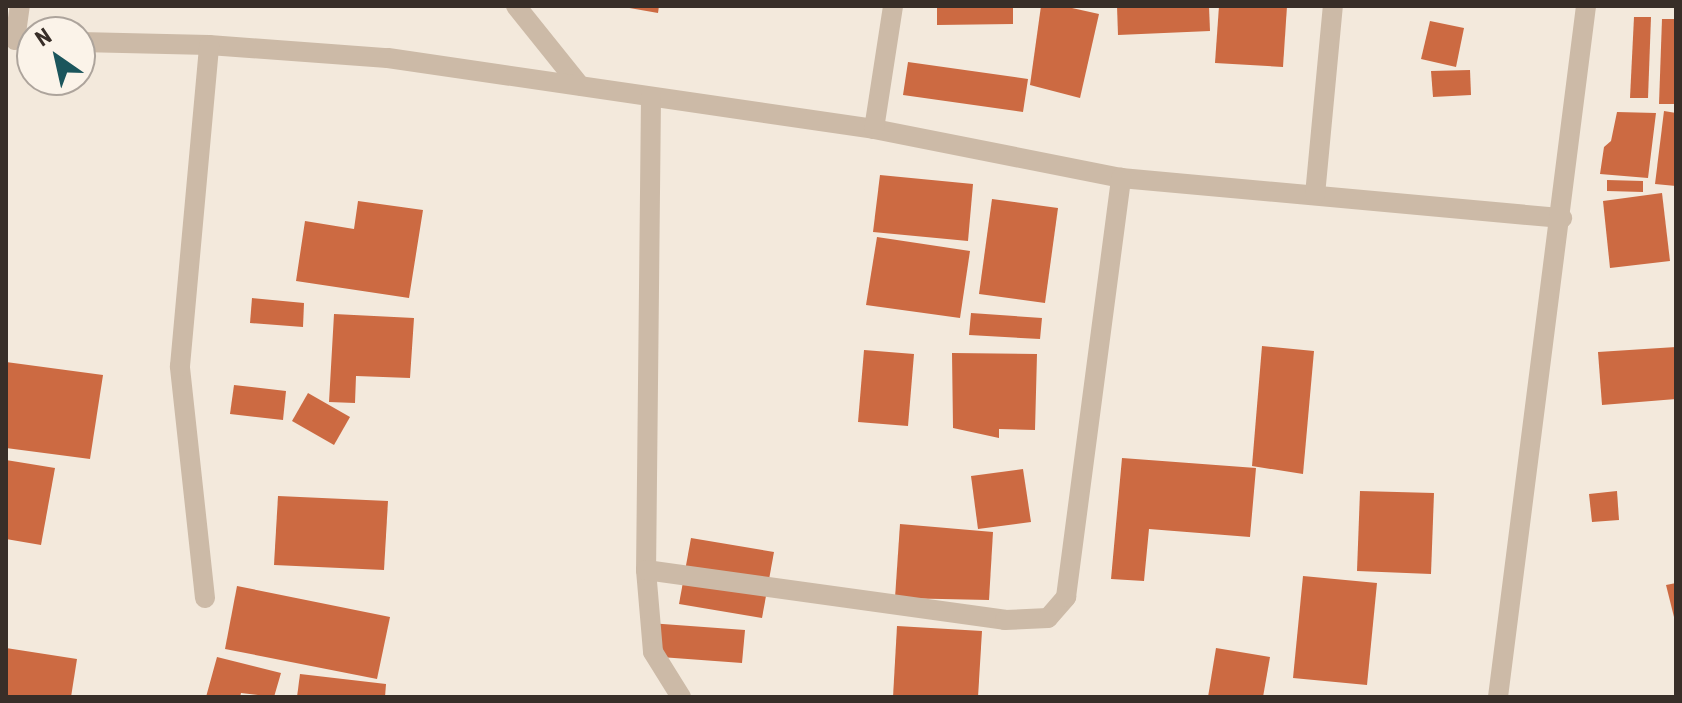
<!DOCTYPE html>
<html>
<head>
<meta charset="utf-8">
<style>
  body { margin:0 }
  #map { position:relative; width:1682px; height:703px; overflow:hidden; background:#f3e9dc; font-family:"Roboto Condensed",sans-serif }
  div>[style] { position:absolute }
  .building>* { inset:0; background:#cc6a42 }
  .minor>* { height:20px; margin:-10px; padding:0 10px; transform-origin:10px; border-radius:10px; background:#ccbaa7 }
  span { translate:-50% -50%; white-space:nowrap; text-align:center; line-height:1.15; -webkit-text-stroke:6px #fbf3e9; paint-order:stroke }
  .frame { position:absolute; inset:0; border:8px solid #382e28; pointer-events:none }
  .north { position:absolute; left:16px; top:16px; width:80px; height:80px; box-sizing:border-box; background:#fbf3e9; border:2px solid #ada49c; border-radius:50%; rotate:326deg; font-size:22px; font-weight:700; line-height:32px; text-align:center; color:#382e28 }
  .north::after { content:''; display:block; margin:auto; width:28px; height:36px; background:#1b555c; clip-path:polygon(50% 0,100% 100%,50% 72%,0 100%) }
</style>
</head>
<body>
<div id="map">
  <div class="building">
    <i style="clip-path:polygon(618px 6px,659px 6px,658px 13px)"></i>
    <i style="clip-path:polygon(937px 6px,1013px 6px,1013px 24px,937px 25px)"></i>
    <i style="clip-path:polygon(1041px 6px,1063px 6px,1099px 14px,1080px 98px,1030px 85px)"></i>
    <i style="clip-path:polygon(1117px 6px,1209px 6px,1210px 31px,1118px 35px)"></i>
    <i style="clip-path:polygon(1219px 6px,1287px 6px,1283px 67px,1215px 63px)"></i>
    <i style="clip-path:polygon(1634px 17px,1651px 17px,1648px 98px,1630px 98px)"></i>
    <i style="clip-path:polygon(1662px 19px,1676px 19px,1676px 104px,1659px 104px)"></i>
    <i style="clip-path:polygon(1430px 21px,1464px 28px,1456px 67px,1421px 59px)"></i>
    <i style="clip-path:polygon(908px 62px,1028px 79px,1023px 112px,903px 95px)"></i>
    <i style="clip-path:polygon(1470px 70px,1471px 95px,1433px 97px,1431px 71px)"></i>
    <i style="clip-path:polygon(1664px 111px,1676px 113px,1676px 186px,1655px 184px)"></i>
    <i style="clip-path:polygon(1617px 112px,1656px 113px,1648px 178px,1600px 174px,1604px 147px,1611px 141px)"></i>
    <i style="clip-path:polygon(880px 175px,973px 184px,968px 241px,873px 232px)"></i>
    <i style="clip-path:polygon(1607px 180px,1643px 181px,1643px 192px,1607px 191px)"></i>
    <i style="clip-path:polygon(1662px 193px,1670px 261px,1610px 268px,1603px 201px)"></i>
    <i style="clip-path:polygon(992px 199px,1058px 208px,1045px 303px,979px 294px)"></i>
    <i style="clip-path:polygon(358px 201px,423px 210px,409px 298px,296px 281px,305px 221px,354px 229px)"></i>
    <i style="clip-path:polygon(877px 237px,970px 251px,960px 318px,866px 305px)"></i>
    <i style="clip-path:polygon(252px 298px,304px 303px,303px 327px,250px 323px)"></i>
    <i style="clip-path:polygon(971px 313px,1042px 318px,1040px 339px,969px 335px)"></i>
    <i style="clip-path:polygon(334px 314px,414px 318px,410px 378px,356px 376px,355px 403px,329px 402px)"></i>
    <i style="clip-path:polygon(1262px 346px,1314px 351px,1303px 474px,1252px 466px)"></i>
    <i style="clip-path:polygon(1676px 347px,1676px 399px,1602px 405px,1598px 352px)"></i>
    <i style="clip-path:polygon(864px 350px,914px 354px,908px 426px,858px 422px)"></i>
    <i style="clip-path:polygon(952px 353px,1037px 354px,1035px 430px,999px 429px,999px 438px,953px 428px)"></i>
    <i style="clip-path:polygon(6px 362px,103px 375px,90px 459px,6px 448px)"></i>
    <i style="clip-path:polygon(234px 385px,286px 391px,283px 420px,230px 414px)"></i>
    <i style="clip-path:polygon(308px 393px,350px 417px,334px 445px,292px 421px)"></i>
    <i style="clip-path:polygon(1122px 458px,1256px 468px,1250px 537px,1149px 529px,1144px 581px,1111px 579px)"></i>
    <i style="clip-path:polygon(6px 460px,55px 468px,41px 545px,6px 539px)"></i>
    <i style="clip-path:polygon(1023px 469px,1031px 522px,978px 529px,971px 476px)"></i>
    <i style="clip-path:polygon(1360px 491px,1434px 493px,1431px 574px,1357px 571px)"></i>
    <i style="clip-path:polygon(1617px 491px,1619px 520px,1592px 522px,1589px 494px)"></i>
    <i style="clip-path:polygon(278px 496px,388px 501px,384px 570px,274px 565px)"></i>
    <i style="clip-path:polygon(900px 524px,993px 532px,989px 600px,895px 598px)"></i>
    <i style="clip-path:polygon(691px 538px,774px 552px,762px 618px,679px 604px)"></i>
    <i style="clip-path:polygon(1303px 576px,1377px 583px,1367px 685px,1293px 678px)"></i>
    <i style="clip-path:polygon(1676px 583px,1676px 621px,1675px 621px,1666px 585px)"></i>
    <i style="clip-path:polygon(237px 586px,390px 617px,377px 679px,225px 649px)"></i>
    <i style="clip-path:polygon(649px 623px,745px 630px,742px 663px,647px 656px)"></i>
    <i style="clip-path:polygon(897px 626px,982px 631px,978px 697px,893px 697px)"></i>
    <i style="clip-path:polygon(6px 648px,77px 659px,71px 697px,6px 697px)"></i>
    <i style="clip-path:polygon(1216px 648px,1270px 657px,1263px 697px,1208px 697px)"></i>
    <i style="clip-path:polygon(217px 657px,281px 673px,274px 697px,241px 693px,240px 697px,206px 697px)"></i>
    <i style="clip-path:polygon(300px 674px,386px 684px,385px 697px,297px 697px)"></i>
  </div>
  <div class="minor">
    <i style="left:516px;top:6px;width:102px;rotate:51.3deg"></i>
    <i style="left:15px;top:40px;width:34px;rotate:-82deg"></i>
    <i style="left:80px;top:42px;width:129px;rotate:1.3deg"></i>
    <i style="left:209px;top:45px;width:179px;rotate:4.2deg"></i>
    <i style="left:388px;top:58px;width:491px;rotate:8.3deg"></i>
    <i style="left:874px;top:129px;width:252px;rotate:11.2deg"></i>
    <i style="left:1121px;top:178px;width:443px;rotate:5.2deg"></i>
    <i style="left:651px;top:97px;width:473px;rotate:90.6deg"></i>
    <i style="left:646px;top:570px;width:82px;rotate:85.1deg"></i>
    <i style="left:653px;top:652px;width:53px;rotate:58.1deg"></i>
    <i style="left:874px;top:129px;width:124px;rotate:-81.2deg"></i>
    <i style="left:1315px;top:195px;width:190px;rotate:-84.6deg"></i>
    <i style="left:646px;top:570px;width:362px;rotate:7.9deg"></i>
    <i style="left:1005px;top:620px;width:43px;rotate:-2.7deg"></i>
    <i style="left:1048px;top:618px;width:28px;rotate:-49deg"></i>
    <i style="left:1066px;top:597px;width:423px;rotate:-82.5deg"></i>
    <i style="left:205px;top:598px;width:233px;rotate:-96.2deg"></i>
    <i style="left:180px;top:366px;width:322px;rotate:-84.8deg"></i>
    <i style="left:1498px;top:697px;width:697px;rotate:-82.74deg"></i>
  </div>
  <div class="frame"></div>
  <div class="north">N</div>
</div>
</body>
</html>
